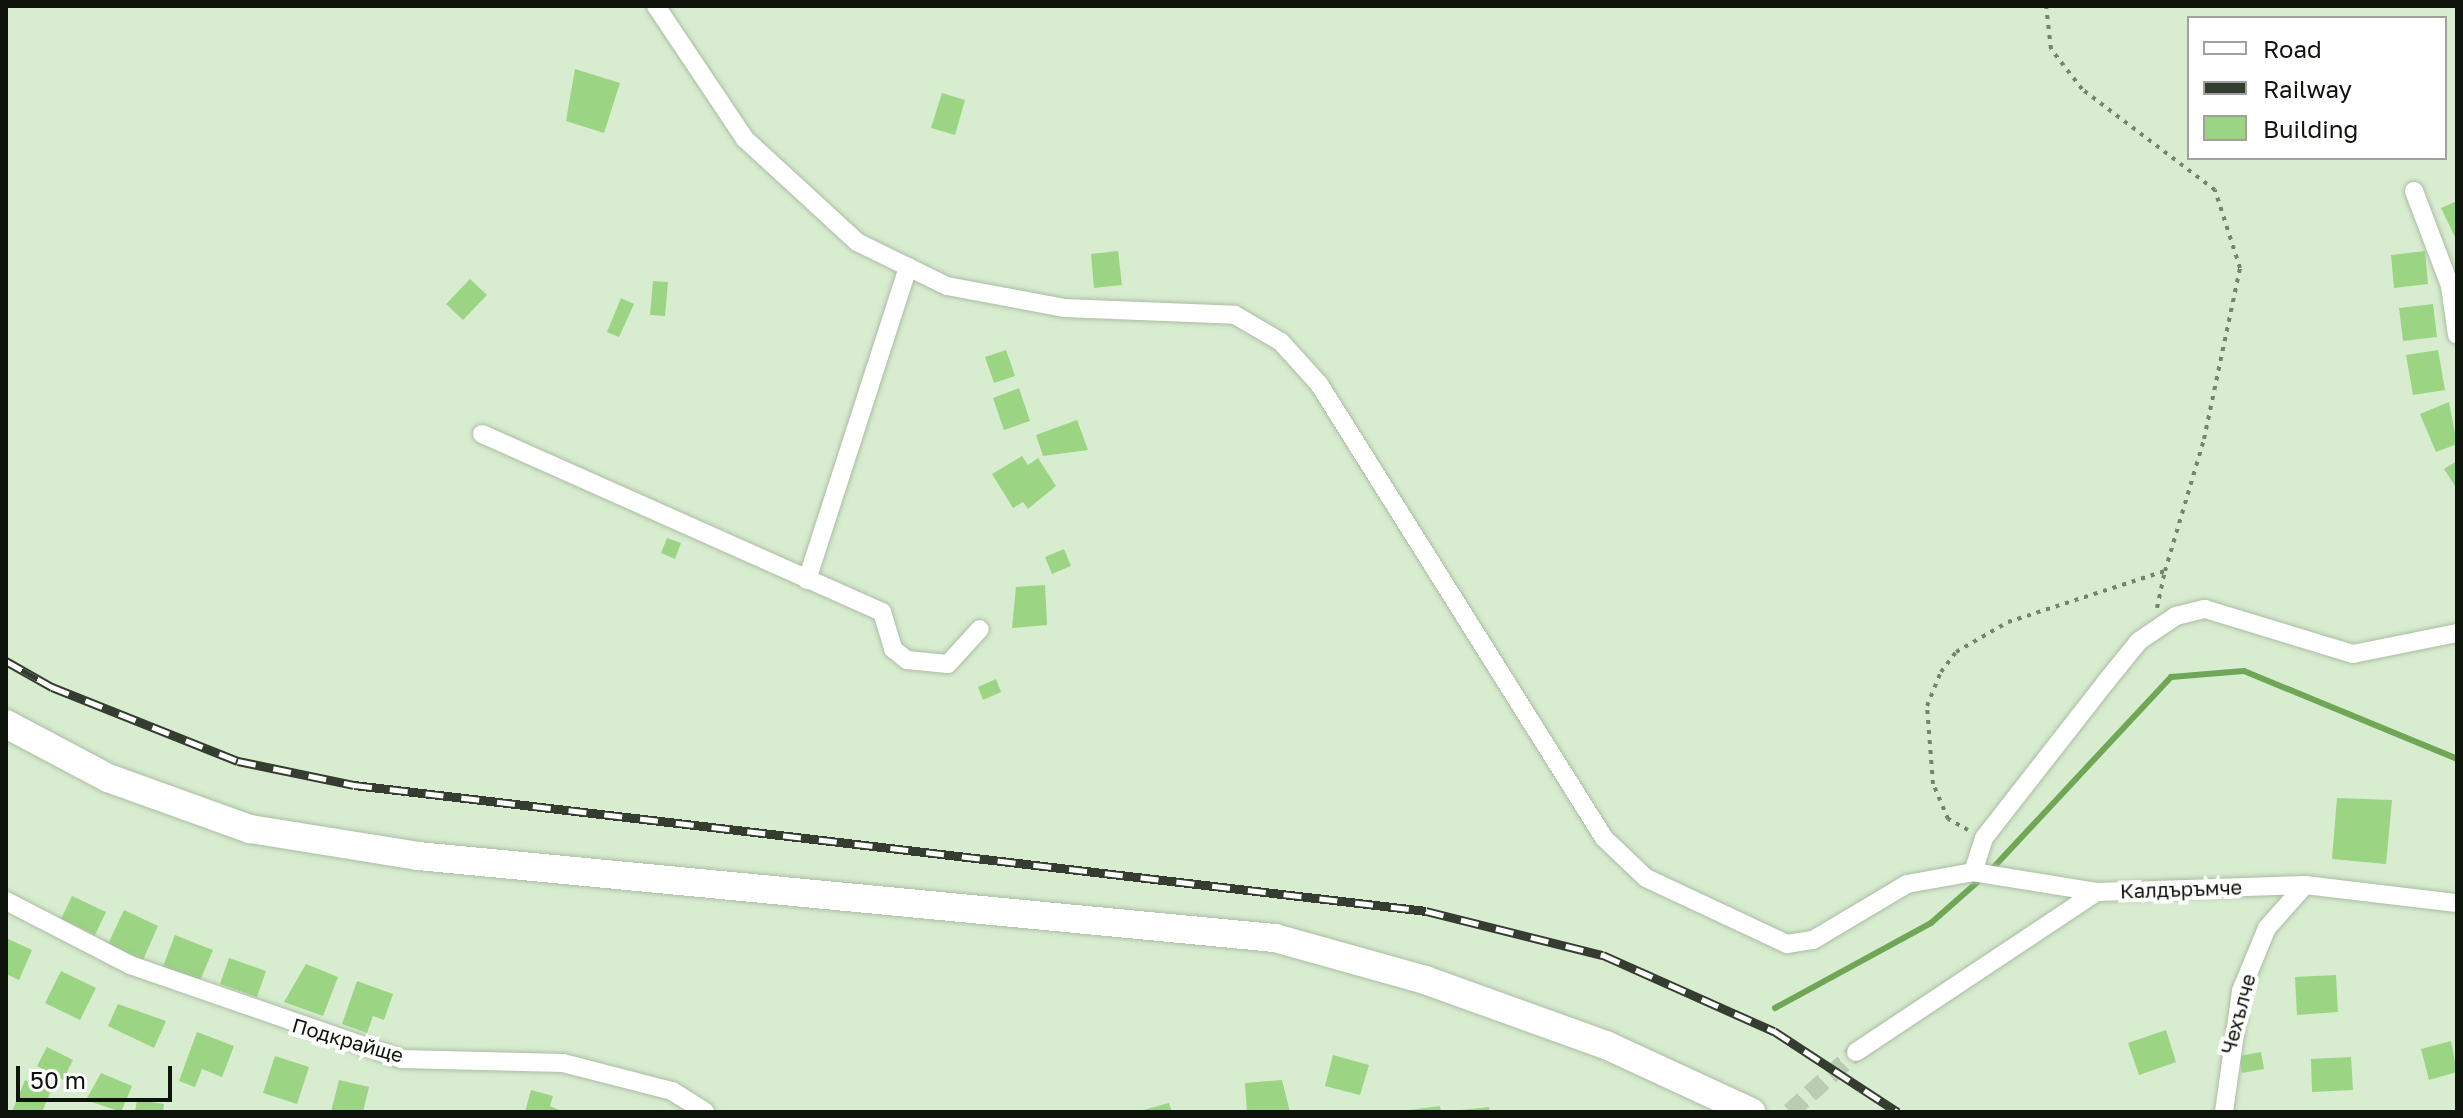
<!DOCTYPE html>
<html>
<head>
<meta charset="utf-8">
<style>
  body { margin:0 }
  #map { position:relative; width:2463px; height:1118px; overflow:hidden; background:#d8ecd0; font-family:"Golos Text",sans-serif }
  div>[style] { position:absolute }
  .stream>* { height:6px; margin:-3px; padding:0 3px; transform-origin:3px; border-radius:3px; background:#6fa757 }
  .building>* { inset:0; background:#9bd583 }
  .minor-tunnel>* { height:18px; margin-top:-9px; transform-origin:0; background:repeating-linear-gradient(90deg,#baccb2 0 18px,transparent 0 27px) }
  .path>* { height:4px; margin-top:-2px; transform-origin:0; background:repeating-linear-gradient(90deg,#768371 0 4px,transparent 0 10px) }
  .roads { filter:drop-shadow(0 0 2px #aabda2) drop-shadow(0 0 2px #aabda2) }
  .minor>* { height:18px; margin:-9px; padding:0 9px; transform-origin:9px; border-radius:9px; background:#fff }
  .trunk>* { height:28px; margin:-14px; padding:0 14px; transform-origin:14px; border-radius:14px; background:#fff }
  .rail>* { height:9px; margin-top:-4.5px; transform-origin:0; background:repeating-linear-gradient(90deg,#fff 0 18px,#343d30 0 36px); box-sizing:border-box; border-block:2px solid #343d30 }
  span { translate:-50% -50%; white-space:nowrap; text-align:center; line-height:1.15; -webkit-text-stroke:8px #fff; paint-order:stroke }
  .street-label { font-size:20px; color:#0e140b }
  .frame { position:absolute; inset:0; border:8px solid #0e140b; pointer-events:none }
  .legend { position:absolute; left:2187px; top:16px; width:260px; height:144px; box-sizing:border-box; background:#fff; border:2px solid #9fa19d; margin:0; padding:10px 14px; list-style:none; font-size:24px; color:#0e140b }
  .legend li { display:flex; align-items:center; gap:16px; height:40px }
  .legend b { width:40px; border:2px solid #9fa19d }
  .scale { position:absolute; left:16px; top:1066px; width:156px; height:36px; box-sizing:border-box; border:4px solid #0e140b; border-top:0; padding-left:10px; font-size:24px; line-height:28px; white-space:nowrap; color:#0e140b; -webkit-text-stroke:6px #fff; paint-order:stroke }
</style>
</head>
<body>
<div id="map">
  <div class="stream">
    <i style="left:1991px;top:870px;width:264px;rotate:-47deg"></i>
    <i style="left:2171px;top:677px;width:73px;rotate:-4.7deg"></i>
    <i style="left:2244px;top:671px;width:230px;rotate:22.4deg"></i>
    <i style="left:1775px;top:1008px;width:178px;rotate:-28.6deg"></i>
    <i style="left:1931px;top:923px;width:68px;rotate:-41.4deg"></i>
  </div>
  <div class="building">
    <i style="clip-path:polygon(575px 69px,620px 83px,604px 133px,566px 121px)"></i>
    <i style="clip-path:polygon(942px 93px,965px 100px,955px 135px,931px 128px)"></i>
    <i style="clip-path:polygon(2457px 201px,2457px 241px,2441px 208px)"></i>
    <i style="clip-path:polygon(1118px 251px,1122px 285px,1094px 288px,1091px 254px)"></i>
    <i style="clip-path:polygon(2425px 251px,2428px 284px,2394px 288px,2391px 255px)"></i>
    <i style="clip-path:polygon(470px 279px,487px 295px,463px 320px,446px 304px)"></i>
    <i style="clip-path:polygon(653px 281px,668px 282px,665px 316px,650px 315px)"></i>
    <i style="clip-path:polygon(621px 298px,634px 304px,619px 337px,607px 332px)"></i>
    <i style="clip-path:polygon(2433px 304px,2437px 337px,2403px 341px,2399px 308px)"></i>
    <i style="clip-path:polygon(1006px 350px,1015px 376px,994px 383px,985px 357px)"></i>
    <i style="clip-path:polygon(2438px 350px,2445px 390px,2413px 395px,2406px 355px)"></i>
    <i style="clip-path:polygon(1019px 388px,1030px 421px,1004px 430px,993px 398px)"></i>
    <i style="clip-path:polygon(2449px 402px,2457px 444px,2436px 452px,2420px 414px)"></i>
    <i style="clip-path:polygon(1077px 420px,1088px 450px,1043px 456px,1036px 435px)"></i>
    <i style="clip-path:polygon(1022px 456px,1028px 465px,1038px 458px,1056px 486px,1028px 509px,1023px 502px,1013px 508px,992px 474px)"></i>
    <i style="clip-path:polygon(2457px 461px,2457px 489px,2444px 469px)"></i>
    <i style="clip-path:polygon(667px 538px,681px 543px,675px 559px,661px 553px)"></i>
    <i style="clip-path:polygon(1064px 549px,1071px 566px,1052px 574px,1045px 557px)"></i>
    <i style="clip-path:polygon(1045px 585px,1047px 625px,1012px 628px,1016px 587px)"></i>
    <i style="clip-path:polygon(996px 679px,1001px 692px,983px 700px,978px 687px)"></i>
    <i style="clip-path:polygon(2337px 798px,2392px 800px,2386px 864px,2332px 859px)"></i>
    <i style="clip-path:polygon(72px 896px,106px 912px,95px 935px,61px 919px)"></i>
    <i style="clip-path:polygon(124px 910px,158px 926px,143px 960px,108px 944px)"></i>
    <i style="clip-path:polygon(175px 935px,213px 950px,197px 988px,162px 969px)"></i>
    <i style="clip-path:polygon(6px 938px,32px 950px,19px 980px,6px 974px)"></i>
    <i style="clip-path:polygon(229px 958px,266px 971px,257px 997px,220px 984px)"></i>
    <i style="clip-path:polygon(306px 964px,338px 977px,323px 1016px,284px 1002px)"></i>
    <i style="clip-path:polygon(61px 971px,96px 988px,80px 1020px,45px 1003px)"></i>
    <i style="clip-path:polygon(2336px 975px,2338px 1012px,2297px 1015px,2295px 977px)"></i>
    <i style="clip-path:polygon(357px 981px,393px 994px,384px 1020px,373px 1016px,367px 1033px,342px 1024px)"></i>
    <i style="clip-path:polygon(118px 1004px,166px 1021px,154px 1048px,108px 1026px)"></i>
    <i style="clip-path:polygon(2166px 1030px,2176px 1062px,2139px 1075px,2128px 1043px)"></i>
    <i style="clip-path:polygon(197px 1032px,234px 1046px,222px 1077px,202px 1069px,195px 1087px,179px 1081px)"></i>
    <i style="clip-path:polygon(2451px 1041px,2457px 1072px,2429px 1080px,2421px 1049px)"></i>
    <i style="clip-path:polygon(47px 1047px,73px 1060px,63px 1080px,37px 1066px)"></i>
    <i style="clip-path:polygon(2261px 1052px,2264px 1069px,2242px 1073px,2239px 1056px)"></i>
    <i style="clip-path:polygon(1333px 1055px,1369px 1065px,1360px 1095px,1325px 1086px)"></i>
    <i style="clip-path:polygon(275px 1056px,309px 1067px,297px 1104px,263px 1093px)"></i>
    <i style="clip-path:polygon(2351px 1057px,2353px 1090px,2312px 1092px,2311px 1059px)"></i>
    <i style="clip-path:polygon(101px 1073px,132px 1086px,121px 1112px,86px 1100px)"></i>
    <i style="clip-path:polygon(25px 1080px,51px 1091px,42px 1112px,12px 1112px)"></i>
    <i style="clip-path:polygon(339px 1080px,369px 1087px,363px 1112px,331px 1112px)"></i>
    <i style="clip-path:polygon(1282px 1080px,1290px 1112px,1247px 1112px,1245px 1083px)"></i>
    <i style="clip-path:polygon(531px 1090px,553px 1096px,550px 1106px,564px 1112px,525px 1112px)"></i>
    <i style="clip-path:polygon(137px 1100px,164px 1104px,163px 1112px,135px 1112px)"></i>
    <i style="clip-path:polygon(1169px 1103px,1172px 1112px,1140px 1112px,1140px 1111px)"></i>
    <i style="clip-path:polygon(1440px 1106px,1441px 1112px,1410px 1112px,1409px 1110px)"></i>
    <i style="clip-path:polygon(1489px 1107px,1490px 1112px,1461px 1112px,1461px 1110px)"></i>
  </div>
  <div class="minor-tunnel">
    <i style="left:1790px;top:1112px;width:89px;rotate:-42.3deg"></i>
  </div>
  <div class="path">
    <i style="left:2157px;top:608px;width:38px;rotate:-78deg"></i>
    <i style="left:1968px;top:830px;width:23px;rotate:-151deg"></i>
    <i style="left:1948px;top:819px;width:38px;rotate:-113deg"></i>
    <i style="left:1933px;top:784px;width:78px;rotate:-94.4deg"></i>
    <i style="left:1927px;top:706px;width:37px;rotate:-68deg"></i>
    <i style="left:1941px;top:672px;width:25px;rotate:-53deg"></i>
    <i style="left:1956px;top:652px;width:60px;rotate:-30deg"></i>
    <i style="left:2008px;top:622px;width:165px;rotate:-18deg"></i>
    <i style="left:2165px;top:571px;width:138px;rotate:-73.5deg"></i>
    <i style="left:2204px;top:439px;width:175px;rotate:-78.1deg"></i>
    <i style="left:2240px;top:268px;width:82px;rotate:-107.8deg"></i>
    <i style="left:2215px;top:190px;width:167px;rotate:-142.8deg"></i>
    <i style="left:2082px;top:89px;width:51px;rotate:-127.8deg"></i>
    <i style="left:2051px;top:49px;width:43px;rotate:-96.6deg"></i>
  </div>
  <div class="roads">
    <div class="minor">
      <i style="left:656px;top:6px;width:160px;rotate:56.2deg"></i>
      <i style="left:745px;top:139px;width:152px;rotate:42.6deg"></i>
      <i style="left:857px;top:242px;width:100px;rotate:26.1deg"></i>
      <i style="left:947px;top:286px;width:119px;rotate:10.6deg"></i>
      <i style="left:1064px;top:308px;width:171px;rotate:2.3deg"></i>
      <i style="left:1235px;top:315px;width:53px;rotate:30.4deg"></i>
      <i style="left:1281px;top:342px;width:57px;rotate:47.9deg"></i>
      <i style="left:1319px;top:384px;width:536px;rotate:57.88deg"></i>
      <i style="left:1604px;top:838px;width:58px;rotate:43.6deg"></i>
      <i style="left:1646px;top:878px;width:156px;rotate:25.1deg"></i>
      <i style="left:1787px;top:944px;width:26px;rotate:-9deg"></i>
      <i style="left:1813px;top:940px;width:109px;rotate:-30.8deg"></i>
      <i style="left:1907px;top:884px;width:67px;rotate:-10.3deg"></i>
      <i style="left:1973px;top:872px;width:126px;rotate:9.2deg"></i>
      <i style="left:2414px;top:191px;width:102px;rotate:69.2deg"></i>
      <i style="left:2450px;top:286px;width:49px;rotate:81.9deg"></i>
      <i style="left:482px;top:434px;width:438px;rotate:24deg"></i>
      <i style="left:882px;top:612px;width:39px;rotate:73deg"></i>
      <i style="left:893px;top:649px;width:18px;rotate:38deg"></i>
      <i style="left:907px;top:660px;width:41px;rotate:5.6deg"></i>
      <i style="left:948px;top:664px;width:47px;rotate:-47.6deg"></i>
      <i style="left:807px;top:580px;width:329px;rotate:-72.1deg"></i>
      <i style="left:1973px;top:872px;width:36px;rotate:-72deg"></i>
      <i style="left:1984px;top:838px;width:197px;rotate:-52deg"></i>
      <i style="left:2105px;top:683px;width:54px;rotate:-51deg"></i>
      <i style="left:2139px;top:641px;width:45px;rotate:-34deg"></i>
      <i style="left:2176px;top:616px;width:30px;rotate:-14deg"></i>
      <i style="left:2205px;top:609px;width:155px;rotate:16.9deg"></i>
      <i style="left:2353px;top:654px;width:106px;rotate:-11.4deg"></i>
      <i style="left:6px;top:901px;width:140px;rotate:27.3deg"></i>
      <i style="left:130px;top:965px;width:287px;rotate:19.1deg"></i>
      <i style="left:401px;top:1059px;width:162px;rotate:1.4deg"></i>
      <i style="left:563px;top:1063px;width:113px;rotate:14.4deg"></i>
      <i style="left:672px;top:1091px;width:39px;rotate:32deg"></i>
      <i style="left:1856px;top:1052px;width:289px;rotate:-33.6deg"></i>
      <i style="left:2097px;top:892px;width:208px;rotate:-1.9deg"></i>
      <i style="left:2305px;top:885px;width:153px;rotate:6.8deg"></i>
      <i style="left:2224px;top:1112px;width:122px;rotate:-82deg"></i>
      <i style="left:2241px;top:991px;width:68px;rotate:-67.6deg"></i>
      <i style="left:2267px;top:928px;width:57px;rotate:-48.5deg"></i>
    </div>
    <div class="trunk">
      <i style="left:6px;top:724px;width:115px;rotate:27.9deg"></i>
      <i style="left:108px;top:778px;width:151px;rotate:19.8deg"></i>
      <i style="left:250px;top:829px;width:170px;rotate:9.1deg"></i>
      <i style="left:418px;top:856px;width:861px;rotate:5.47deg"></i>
      <i style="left:1275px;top:938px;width:156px;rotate:15.6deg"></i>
      <i style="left:1425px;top:980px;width:192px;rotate:19.8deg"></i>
      <i style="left:1606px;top:1045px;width:160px;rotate:24.8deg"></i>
    </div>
  </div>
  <div class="rail">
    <i style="left:6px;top:661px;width:53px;rotate:29.5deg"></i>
    <i style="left:52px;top:687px;width:200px;rotate:21.7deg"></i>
    <i style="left:238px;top:761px;width:118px;rotate:11.7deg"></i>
    <i style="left:354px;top:785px;width:1079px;rotate:6.7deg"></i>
    <i style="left:1426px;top:911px;width:182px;rotate:14deg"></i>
    <i style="left:1603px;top:955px;width:187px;rotate:24deg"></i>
    <i style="left:1774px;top:1031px;width:148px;rotate:33.2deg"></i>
  </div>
  <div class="street-label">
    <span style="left:2181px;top:889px;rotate:-2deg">Калдъръмче</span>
    <span style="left:2238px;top:1014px;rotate:-75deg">Чехълче</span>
    <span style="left:348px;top:1040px;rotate:16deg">Подкрайще</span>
  </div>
  <div class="frame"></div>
  <ul class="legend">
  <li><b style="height:10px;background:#fff"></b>Road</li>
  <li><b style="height:10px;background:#343d30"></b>Railway</li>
  <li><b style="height:22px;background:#9bd583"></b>Building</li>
  </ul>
  <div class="scale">50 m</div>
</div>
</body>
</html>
